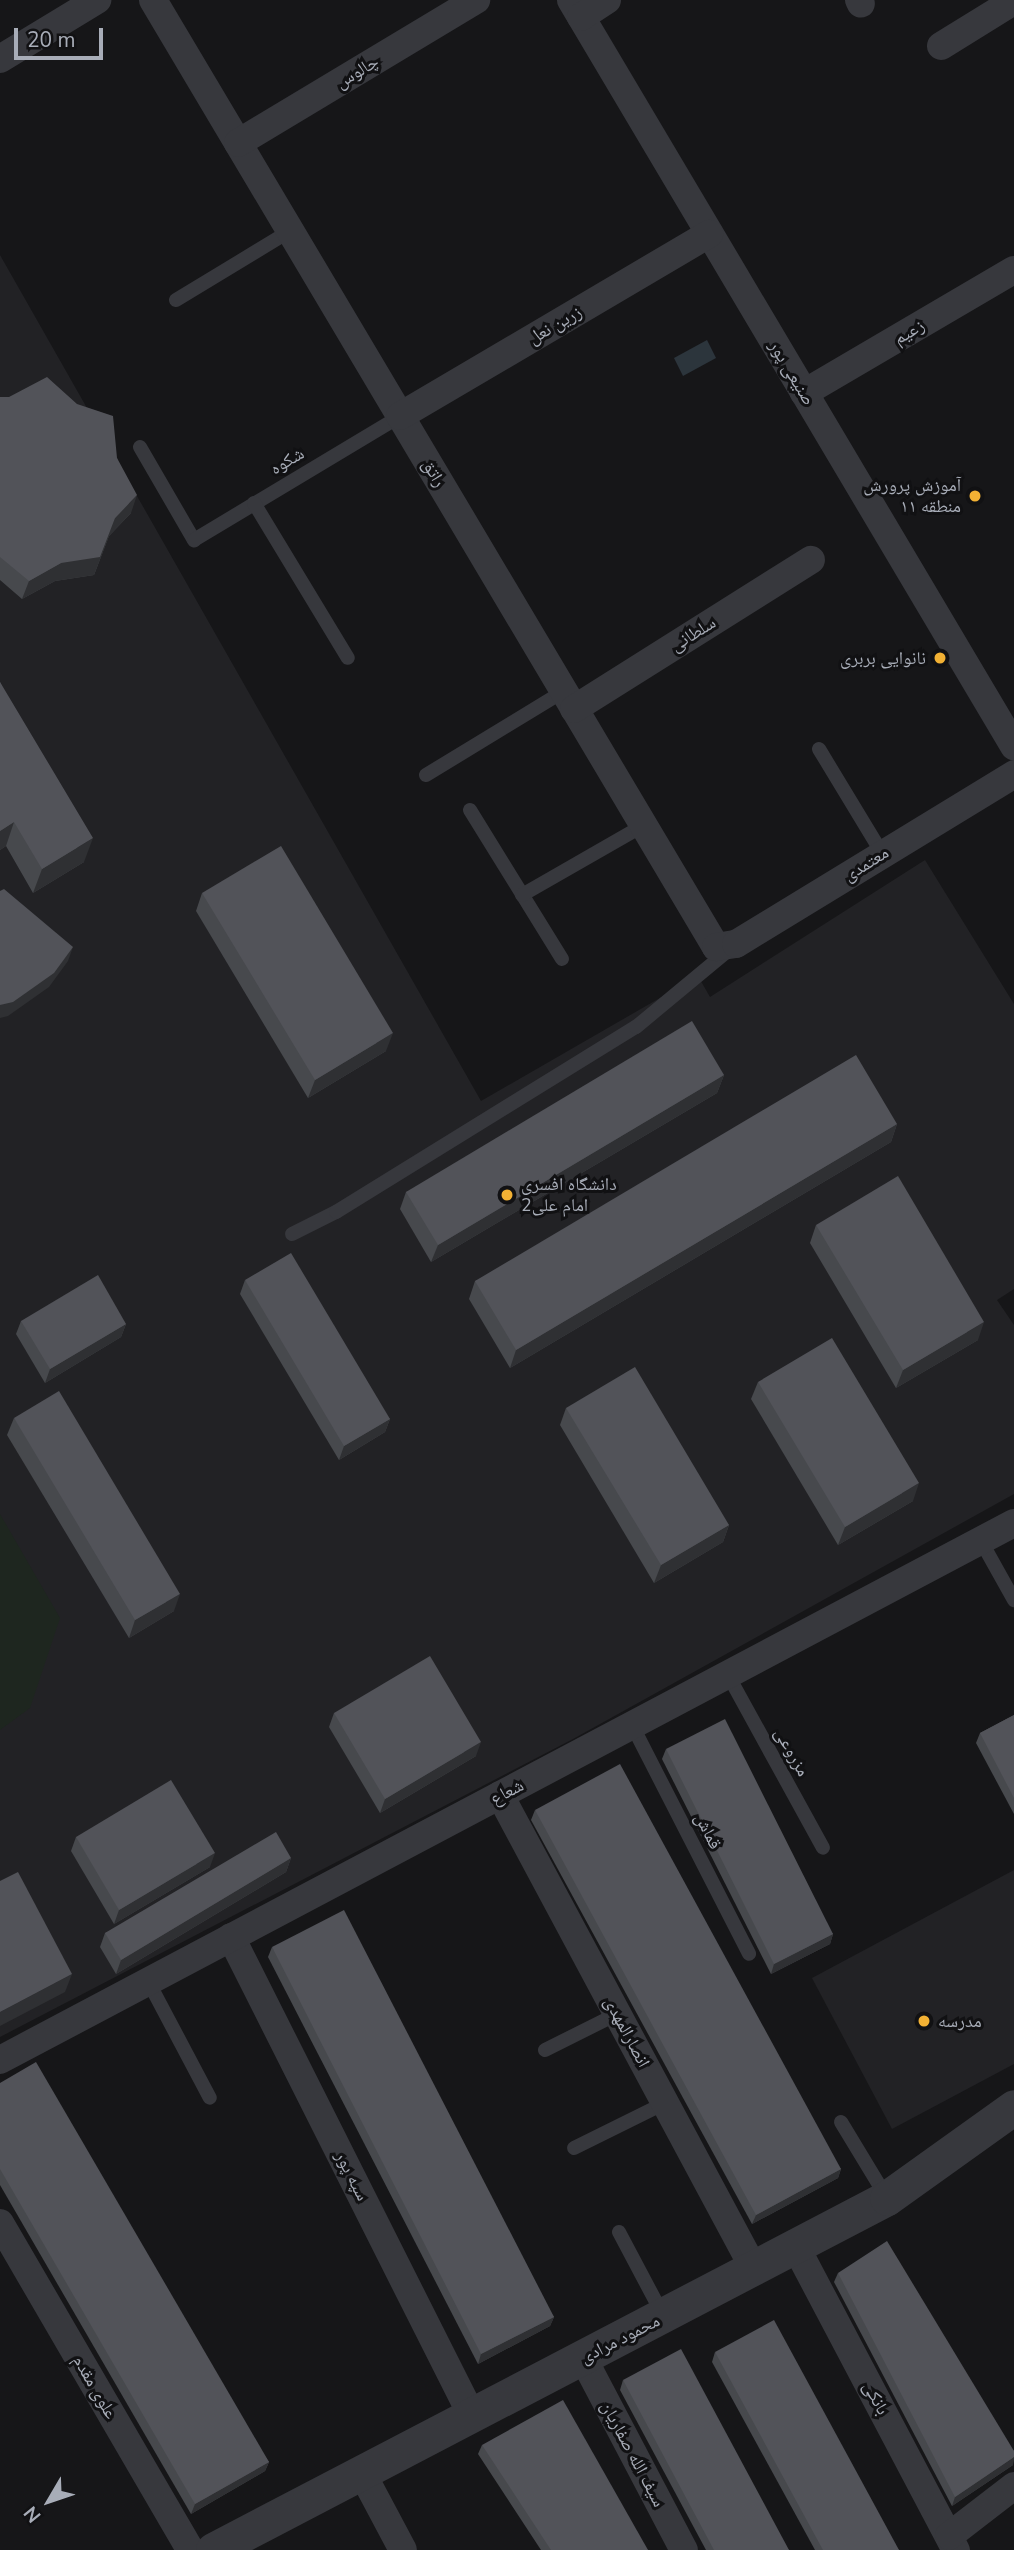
<!DOCTYPE html>
<html>
<head>
<meta charset="utf-8">
<style>
  body { margin:0 }
  #map { position:relative; width:1014px; height:2550px; overflow:hidden; background:#161618; font-family:"Nunito Sans","Noto Naskh Arabic",sans-serif }
  div>[style] { position:absolute }
  .built>* { inset:0; background:#222225 }
  .green>* { inset:0; background:#1e261f }
  .water>* { inset:0; background:#2c353c }
  .service>* { height:14px; margin:-7px; padding:0 7px; transform-origin:7px; border-radius:7px; background:#37383d }
  .minor>* { height:28px; margin:-14px; padding:0 14px; transform-origin:14px; border-radius:14px; background:#37383d }
  .tertiary>* { height:35px; margin:-17.5px; padding:0 17.5px; transform-origin:17.5px; border-radius:17.5px; background:#37383d }
  .wall>* { inset:0; background:#47494d }
  .shaded-wall>* { inset:0; background:#2f3033 }
  .building>* { inset:0; background:#525359 }
  .dots>* { width:19px; height:19px; translate:-50% -50%; box-sizing:border-box; border:4px solid #111113; border-radius:50% }
  span { translate:-50% -50%; white-space:nowrap; text-align:center; line-height:1.15; -webkit-text-stroke:6px #111113; paint-order:stroke }
  .street-label { font-size:18px; color:#a8adb8 }
  .poi-label { font-size:18px; color:#a8adb8 }
  .right { translate:-100% -50%; text-align:right }
  .left { translate:0 -50%; text-align:left }
  .north { position:absolute; left:14px; top:2466px; width:70px; height:70px; -webkit-text-stroke:5px #111113; paint-order:stroke; rotate:231deg; font-size:19px; font-weight:700; line-height:28px; text-align:center; color:#a8adb8 }
  .north::after { content:''; display:block; margin:auto; width:24px; height:32px; background:#a8adb8; clip-path:polygon(50% 0,100% 100%,50% 72%,0 100%) }
  .scale { position:absolute; left:14px; top:28px; width:89px; height:32px; box-sizing:border-box; border:4px solid #a8adb8; border-top:0; padding-left:9px; font-size:21px; line-height:24px; white-space:nowrap; color:#a8adb8; -webkit-text-stroke:5px #111113; paint-order:stroke }
</style>
</head>
<body>
<div id="map">
  <div class="built">
    <i style="clip-path:polygon(0 255px,481px 1101px,698px 976px,710px 997px,925px 860px,1014px 1004px,1014px 1289px,997px 1300px,1014px 1325px,1014px 1494px,573px 1739px,0 2037px)"></i>
    <i style="clip-path:polygon(1014px 1870px,1014px 2064px,892px 2129px,812px 1978px)"></i>
  </div>
  <div class="green">
    <i style="clip-path:polygon(0 1514px,60px 1618px,30px 1708px,0 1730px)"></i>
  </div>
  <div class="water">
    <i style="clip-path:polygon(707px 340px,716px 358px,683px 376px,674px 358px)"></i>
  </div>
  <div class="service">
    <i style="left:176px;top:300px;width:133px;rotate:-31.2deg"></i>
    <i style="left:140px;top:447px;width:108px;rotate:59.9deg"></i>
    <i style="left:194px;top:540px;width:240px;rotate:-31deg"></i>
    <i style="left:254px;top:503px;width:181px;rotate:58.8deg"></i>
    <i style="left:819px;top:749px;width:122px;rotate:58.8deg"></i>
    <i style="left:426px;top:775px;width:162px;rotate:-31.3deg"></i>
    <i style="left:470px;top:810px;width:175px;rotate:58.3deg"></i>
    <i style="left:522px;top:895px;width:141px;rotate:-29.8deg"></i>
    <i style="left:292px;top:1234px;width:49px;rotate:-26.6deg"></i>
    <i style="left:336px;top:1212px;width:352px;rotate:-31.7deg"></i>
    <i style="left:636px;top:1027px;width:122px;rotate:-39.7deg"></i>
    <i style="left:981px;top:1541px;width:68px;rotate:60.8deg"></i>
    <i style="left:728px;top:1675px;width:197px;rotate:61.2deg"></i>
    <i style="left:632px;top:1725px;width:257px;rotate:62.9deg"></i>
    <i style="left:148px;top:1981px;width:132px;rotate:62.1deg"></i>
    <i style="left:545px;top:2050px;width:80px;rotate:-26.6deg"></i>
    <i style="left:841px;top:2122px;width:89px;rotate:58.8deg"></i>
    <i style="left:574px;top:2148px;width:102px;rotate:-26.3deg"></i>
    <i style="left:619px;top:2232px;width:94px;rotate:62.1deg"></i>
  </div>
  <div class="minor">
    <i style="left:153px;top:0;width:1102px;rotate:59.27deg"></i>
    <i style="left:716px;top:947px;width:20px;rotate:-9deg"></i>
    <i style="left:736px;top:944px;width:326px;rotate:-31.4deg"></i>
    <i style="left:571px;top:0;width:868px;rotate:59.3deg"></i>
    <i style="left:859px;top:0;width:4px;rotate:63deg"></i>
    <i style="left:581px;top:17px;width:31px;rotate:-33deg"></i>
    <i style="left:941px;top:46px;width:86px;rotate:-31.7deg"></i>
    <i style="left:0;top:59px;width:114px;rotate:-31.3deg"></i>
    <i style="left:238px;top:143px;width:278px;rotate:-31deg"></i>
    <i style="left:804px;top:393px;width:243px;rotate:-30.4deg"></i>
    <i style="left:400px;top:416px;width:359px;rotate:-30.5deg"></i>
    <i style="left:574px;top:709px;width:280px;rotate:-32.2deg"></i>
    <i style="left:500px;top:1795px;width:538px;rotate:61.81deg"></i>
    <i style="left:231px;top:1937px;width:536px;rotate:63.29deg"></i>
    <i style="left:0;top:2060px;width:1147px;rotate:-27.91deg"></i>
    <i style="left:0;top:2223px;width:378px;rotate:59.8deg"></i>
    <i style="left:796px;top:2247px;width:343px;rotate:62.2deg"></i>
    <i style="left:583px;top:2358px;width:217px;rotate:62.3deg"></i>
    <i style="left:362px;top:2473px;width:87px;rotate:62deg"></i>
    <i style="left:949px;top:2536px;width:82px;rotate:-37.6deg"></i>
  </div>
  <div class="tertiary">
    <i style="left:213px;top:2550px;width:760px;rotate:-27.58deg"></i>
    <i style="left:887px;top:2198px;width:156px;rotate:-35.6deg"></i>
  </div>
  <div class="wall">
    <i style="clip-path:polygon(0 397px,117px 458px,131px 513px,109px 536px,94px 575px,55px 581px,22px 599px,0 580px)"></i>
    <i style="clip-path:polygon(0 682px,84px 862px,33px 893px,6px 846px,0 850px)"></i>
    <i style="clip-path:polygon(202px 893px,386px 1051px,308px 1098px,196px 911px)"></i>
    <i style="clip-path:polygon(724px 1075px,717px 1093px,431px 1262px,400px 1209px,406px 1192px)"></i>
    <i style="clip-path:polygon(897px 1124px,891px 1142px,510px 1368px,469px 1299px,475px 1281px)"></i>
    <i style="clip-path:polygon(816px 1225px,978px 1340px,896px 1388px,810px 1243px)"></i>
    <i style="clip-path:polygon(245px 1280px,390px 1419px,385px 1432px,339px 1460px,240px 1294px)"></i>
    <i style="clip-path:polygon(21px 1321px,126px 1324px,121px 1337px,45px 1383px,16px 1334px)"></i>
    <i style="clip-path:polygon(758px 1382px,913px 1501px,838px 1545px,751px 1399px)"></i>
    <i style="clip-path:polygon(566px 1408px,729px 1525px,723px 1542px,654px 1583px,560px 1425px)"></i>
    <i style="clip-path:polygon(14px 1418px,174px 1611px,129px 1638px,7px 1435px)"></i>
    <i style="clip-path:polygon(334px 1713px,476px 1756px,380px 1813px,329px 1727px)"></i>
    <i style="clip-path:polygon(1014px 1715px,1014px 1814px,976px 1743px,980px 1733px)"></i>
    <i style="clip-path:polygon(666px 1749px,833px 1934px,830px 1944px,771px 1974px,662px 1759px)"></i>
    <i style="clip-path:polygon(535px 1810px,841px 2169px,838px 2178px,752px 2224px,531px 1820px)"></i>
    <i style="clip-path:polygon(76px 1837px,210px 1867px,114px 1924px,71px 1851px)"></i>
    <i style="clip-path:polygon(291px 1858px,286px 1872px,116px 1974px,100px 1947px,105px 1933px)"></i>
    <i style="clip-path:polygon(272px 1947px,554px 2317px,550px 2326px,478px 2364px,268px 1957px)"></i>
    <i style="clip-path:polygon(0 2083px,269px 2462px,265px 2471px,191px 2514px,0 2185px)"></i>
    <i style="clip-path:polygon(838px 2273px,1014px 2451px,1013px 2465px,952px 2506px,834px 2282px)"></i>
    <i style="clip-path:polygon(715px 2352px,899px 2550px,815px 2550px,712px 2362px)"></i>
    <i style="clip-path:polygon(623px 2380px,789px 2550px,706px 2550px,620px 2390px)"></i>
    <i style="clip-path:polygon(482px 2445px,648px 2550px,541px 2550px,478px 2454px)"></i>
  </div>
  <div class="shaded-wall">
    <i style="clip-path:polygon(137px 495px,131px 513px,109px 536px,94px 575px,55px 581px,22px 599px,29px 581px,61px 563px,115px 518px)"></i>
    <i style="clip-path:polygon(14px 822px,6px 846px,0 850px,0 831px)"></i>
    <i style="clip-path:polygon(93px 838px,84px 862px,33px 893px,42px 869px)"></i>
    <i style="clip-path:polygon(73px 947px,68px 961px,49px 987px,8px 1016px,0 1018px,0 1005px)"></i>
    <i style="clip-path:polygon(393px 1033px,386px 1051px,308px 1098px,315px 1080px)"></i>
    <i style="clip-path:polygon(724px 1075px,717px 1093px,431px 1262px,438px 1245px)"></i>
    <i style="clip-path:polygon(897px 1124px,891px 1142px,510px 1368px,516px 1350px)"></i>
    <i style="clip-path:polygon(984px 1322px,978px 1340px,896px 1388px,903px 1370px)"></i>
    <i style="clip-path:polygon(126px 1324px,121px 1337px,45px 1383px,50px 1369px)"></i>
    <i style="clip-path:polygon(390px 1419px,385px 1432px,339px 1460px,344px 1446px)"></i>
    <i style="clip-path:polygon(919px 1483px,913px 1501px,838px 1545px,845px 1527px)"></i>
    <i style="clip-path:polygon(729px 1525px,723px 1542px,654px 1583px,661px 1565px)"></i>
    <i style="clip-path:polygon(180px 1594px,174px 1611px,129px 1638px,135px 1620px)"></i>
    <i style="clip-path:polygon(481px 1742px,476px 1756px,380px 1813px,385px 1799px)"></i>
    <i style="clip-path:polygon(215px 1853px,210px 1867px,114px 1924px,119px 1910px)"></i>
    <i style="clip-path:polygon(291px 1858px,286px 1872px,116px 1974px,121px 1960px)"></i>
    <i style="clip-path:polygon(833px 1934px,830px 1944px,771px 1974px,774px 1964px)"></i>
    <i style="clip-path:polygon(72px 1974px,65px 1992px,0 2026px,0 2012px)"></i>
    <i style="clip-path:polygon(841px 2169px,838px 2178px,752px 2224px,756px 2215px)"></i>
    <i style="clip-path:polygon(554px 2317px,550px 2326px,478px 2364px,481px 2354px)"></i>
    <i style="clip-path:polygon(1014px 2457px,1013px 2465px,952px 2506px,955px 2497px)"></i>
    <i style="clip-path:polygon(269px 2462px,265px 2471px,191px 2514px,195px 2504px)"></i>
  </div>
  <div class="building">
    <i style="clip-path:polygon(47px 377px,77px 404px,113px 416px,117px 458px,137px 495px,115px 518px,100px 557px,61px 563px,29px 581px,0 557px,0 397px,9px 397px)"></i>
    <i style="clip-path:polygon(0 682px,93px 838px,42px 869px,14px 822px,0 831px)"></i>
    <i style="clip-path:polygon(281px 846px,393px 1033px,315px 1080px,202px 893px)"></i>
    <i style="clip-path:polygon(4px 889px,73px 947px,54px 973px,13px 1002px,0 1005px,0 891px)"></i>
    <i style="clip-path:polygon(692px 1021px,724px 1075px,438px 1245px,406px 1192px)"></i>
    <i style="clip-path:polygon(856px 1055px,897px 1124px,516px 1350px,475px 1281px)"></i>
    <i style="clip-path:polygon(898px 1176px,984px 1322px,903px 1370px,816px 1225px)"></i>
    <i style="clip-path:polygon(291px 1253px,390px 1419px,344px 1446px,245px 1280px)"></i>
    <i style="clip-path:polygon(98px 1275px,126px 1324px,50px 1369px,21px 1321px)"></i>
    <i style="clip-path:polygon(832px 1338px,919px 1483px,845px 1527px,758px 1382px)"></i>
    <i style="clip-path:polygon(635px 1367px,729px 1525px,661px 1565px,566px 1408px)"></i>
    <i style="clip-path:polygon(59px 1391px,180px 1594px,135px 1620px,14px 1418px)"></i>
    <i style="clip-path:polygon(430px 1656px,481px 1742px,385px 1799px,334px 1713px)"></i>
    <i style="clip-path:polygon(1014px 1715px,1014px 1798px,980px 1733px)"></i>
    <i style="clip-path:polygon(725px 1719px,833px 1934px,774px 1964px,666px 1749px)"></i>
    <i style="clip-path:polygon(620px 1764px,841px 2169px,756px 2215px,535px 1810px)"></i>
    <i style="clip-path:polygon(171px 1780px,215px 1853px,119px 1910px,76px 1837px)"></i>
    <i style="clip-path:polygon(276px 1832px,291px 1858px,121px 1960px,105px 1933px)"></i>
    <i style="clip-path:polygon(18px 1872px,72px 1974px,0 2012px,0 1881px)"></i>
    <i style="clip-path:polygon(344px 1910px,554px 2317px,481px 2354px,272px 1947px)"></i>
    <i style="clip-path:polygon(36px 2062px,269px 2462px,195px 2504px,0 2169px,0 2083px)"></i>
    <i style="clip-path:polygon(887px 2241px,1014px 2451px,1014px 2457px,955px 2497px,838px 2273px)"></i>
    <i style="clip-path:polygon(774px 2320px,899px 2550px,823px 2550px,715px 2352px)"></i>
    <i style="clip-path:polygon(681px 2349px,789px 2550px,714px 2550px,623px 2380px)"></i>
    <i style="clip-path:polygon(563px 2400px,648px 2550px,551px 2550px,482px 2445px)"></i>
  </div>
  <div class="dots">
    <i style="left:975px;top:496px;background:#f2b134"></i>
    <i style="left:940px;top:658px;background:#f2b134"></i>
    <i style="left:507px;top:1195px;background:#f2b134"></i>
    <i style="left:924px;top:2021px;background:#f2b134"></i>
  </div>
  <div class="street-label">
    <span style="left:357px;top:72px;rotate:-31deg">چالوس</span>
    <span style="left:555px;top:325px;rotate:-30deg">زرین نعل</span>
    <span style="left:909px;top:332px;rotate:-30deg">زعیم</span>
    <span style="left:792px;top:373px;rotate:59deg">صنیعی پور</span>
    <span style="left:287px;top:461px;rotate:-31deg">شکوه</span>
    <span style="left:434px;top:473px;rotate:59deg">راتق</span>
    <span style="left:693px;top:634px;rotate:-32deg">سلطانی</span>
    <span style="left:866px;top:864px;rotate:-32deg">معتمدی</span>
    <span style="left:792px;top:1752px;rotate:61deg">مزروعی</span>
    <span style="left:507px;top:1792px;rotate:-28deg">شعاع</span>
    <span style="left:708px;top:1831px;rotate:63deg">قماش</span>
    <span style="left:627px;top:2032px;rotate:62deg">انصارالمهدی</span>
    <span style="left:352px;top:2176px;rotate:63deg">سپه پور</span>
    <span style="left:620px;top:2339px;rotate:-27deg">محمود مرادی</span>
    <span style="left:95px;top:2387px;rotate:60deg">علوی مقدم</span>
    <span style="left:876px;top:2398px;rotate:62deg">بانکی</span>
    <span style="left:633px;top:2454px;rotate:62deg">سیف الله صفاریان</span>
  </div>
  <div class="poi-label">
    <span class="right" style="left:961px;top:496px">آموزش پرورش<br>منطقه ۱۱</span>
    <span class="right" style="left:926px;top:658px">نانوایی بربری</span>
    <span class="left" style="left:521px;top:1195px">دانشگاه افسری<br>امام علی2</span>
    <span class="left" style="left:938px;top:2021px">مدرسه</span>
  </div>
  <div class="north">N</div>
  <div class="scale">20 m</div>
</div>
</body>
</html>
